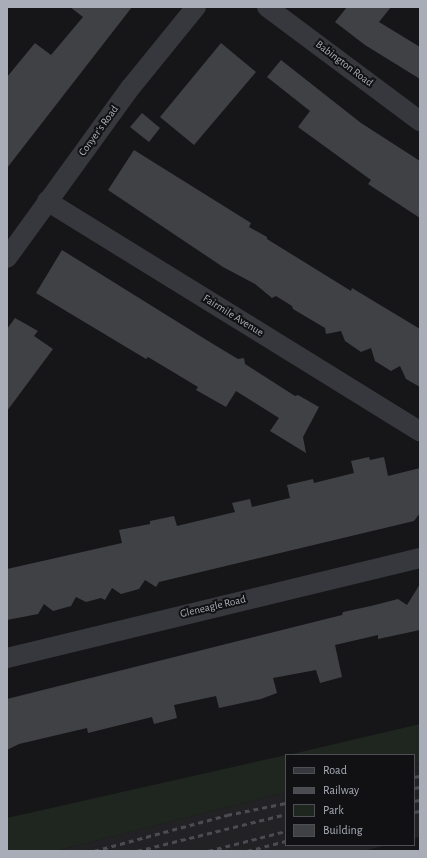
<!DOCTYPE html>
<html>
<head>
<meta charset="utf-8">
<style>
  body { margin:0 }
  #map { position:relative; width:427px; height:858px; overflow:hidden; background:#161618; font-family:"Alegreya Sans",sans-serif }
  div>[style] { position:absolute }
  .built>* { inset:0; background:#222225 }
  .green>* { inset:0; background:#1e261f }
  .building>* { inset:0; background:#404145 }
  .street>* { height:20px; margin:-10px; padding:0 10px; transform-origin:10px; border-radius:10px; background:#37383d }
  .rail>* { height:3px; margin-top:-1.5px; transform-origin:0; background:repeating-linear-gradient(90deg,#4a4c52 0 5px,transparent 0 9px) }
  span { translate:-50% -50%; white-space:nowrap; text-align:center; line-height:1.15; -webkit-text-stroke:4px #111113; paint-order:stroke }
  .street-label { font-size:11px; color:#a8adb8 }
  .frame { position:absolute; inset:0; border:8px solid #a8adb8; pointer-events:none }
  .legend { position:absolute; left:285px; top:754px; width:130px; height:92px; box-sizing:border-box; background:#111113; border:1px solid #4d4f55; margin:0; padding:5px 7px; list-style:none; font-size:12px; color:#a8adb8 }
  .legend li { display:flex; align-items:center; gap:8px; height:20px }
  .legend b { width:20px; border:1px solid #4d4f55 }
</style>
</head>
<body>
<div id="map">
  <div class="built">
    <i style="clip-path:polygon(420px 763px,420px 837px,414px 838px,414px 764px)"></i>
    <i style="clip-path:polygon(286px 792px,286px 845px,387px 845px,363px 851px,56px 851px)"></i>
  </div>
  <div class="green">
    <i style="clip-path:polygon(420px 724px,420px 763px,414px 764px,414px 755px,288px 755px)"></i>
    <i style="clip-path:polygon(286px 755px,286px 792px,56px 851px,7px 851px,7px 818px)"></i>
  </div>
  <div class="building">
    <i style="clip-path:polygon(70px 7px,132px 7px,7px 168px,7px 77px,35px 43px,51px 55px,83px 17px)"></i>
    <i style="clip-path:polygon(347px 7px,391px 7px,379px 22px,420px 47px,420px 79px,365px 45px,335px 22px)"></i>
    <i style="clip-path:polygon(221px 43px,256px 72px,194px 145px,160px 117px)"></i>
    <i style="clip-path:polygon(281px 60px,361px 123px,420px 161px,420px 218px,368px 184px,371px 180px,298px 127px,310px 111px,267px 77px)"></i>
    <i style="clip-path:polygon(142px 113px,160px 128px,149px 142px,130px 127px)"></i>
    <i style="clip-path:polygon(134px 150px,251px 223px,249px 227px,267px 237px,267px 239px,351px 291px,352px 288px,420px 329px,420px 387px,406px 379px,400px 366px,391px 371px,375px 361px,371px 348px,361px 352px,345px 341px,341px 331px,326px 334px,325px 328px,293px 309px,292px 306px,276px 296px,272px 298px,255px 284px,223px 267px,108px 190px)"></i>
    <i style="clip-path:polygon(62px 250px,213px 344px,238px 359px,244px 358px,245px 364px,295px 396px,298px 395px,319px 407px,303px 437px,306px 453px,270px 431px,279px 418px,236px 391px,226px 407px,196px 390px,198px 387px,148px 357px,146px 359px,36px 293px)"></i>
    <i style="clip-path:polygon(15px 318px,38px 331px,34px 336px,53px 349px,7px 411px,7px 329px)"></i>
    <i style="clip-path:polygon(369px 457px,370px 460px,384px 457px,388px 476px,420px 468px,420px 513px,414px 521px,159px 582px,156px 587px,145px 580px,139px 589px,121px 594px,112px 588px,105px 600px,101px 598px,86px 602px,76px 597px,71px 606px,53px 611px,44px 604px,38px 614px,7px 620px,7px 569px,122px 543px,119px 530px,150px 524px,150px 521px,174px 516px,177px 526px,235px 512px,232px 503px,250px 499px,252px 507px,290px 498px,287px 485px,313px 479px,314px 483px,354px 473px,351px 461px)"></i>
    <i style="clip-path:polygon(420px 584px,420px 630px,378px 639px,378px 635px,335px 645px,342px 677px,320px 683px,316px 670px,273px 678px,277px 693px,261px 699px,219px 708px,216px 696px,174px 705px,177px 718px,154px 724px,152px 717px,88px 733px,87px 728px,19px 744px,7px 750px,7px 699px,342px 615px,343px 612px,371px 606px,398px 599px,407px 605px)"></i>
  </div>
  <div class="street">
    <i style="left:267px;top:7px;width:191px;rotate:36.7deg"></i>
    <i style="left:47px;top:201px;width:438px;rotate:31.7deg"></i>
    <i style="left:7px;top:258px;width:211px;rotate:-54.1deg"></i>
    <i style="left:131px;top:87px;width:103px;rotate:-50.9deg"></i>
    <i style="left:7px;top:658px;width:425px;rotate:-13.6deg"></i>
  </div>
  <div class="rail">
    <i style="left:414px;top:777px;width:6px;rotate:-9deg"></i>
    <i style="left:414px;top:788px;width:6px;rotate:-9deg"></i>
    <i style="left:414px;top:801px;width:6px;rotate:-9deg"></i>
    <i style="left:414px;top:812px;width:6px;rotate:-9deg"></i>
    <i style="left:94px;top:851px;width:138px;rotate:-15.1deg"></i>
    <i style="left:227px;top:815px;width:60px;rotate:-11.5deg"></i>
    <i style="left:137px;top:851px;width:154px;rotate:-13.9deg"></i>
    <i style="left:208px;top:851px;width:81px;rotate:-14.4deg"></i>
    <i style="left:247px;top:851px;width:40px;rotate:-14.4deg"></i>
  </div>
  <div class="street-label">
    <span style="left:344px;top:64px;rotate:37deg">Babington Road</span>
    <span style="left:99px;top:131px;rotate:-54deg">Conyer's Road</span>
    <span style="left:233px;top:316px;rotate:32deg">Fairmile Avenue</span>
    <span style="left:213px;top:607px;rotate:-13deg">Gleneagle Road</span>
  </div>
  <div class="frame"></div>
  <ul class="legend">
  <li><b style="height:5px;background:#37383d"></b>Road</li>
  <li><b style="height:5px;background:#4a4c52"></b>Railway</li>
  <li><b style="height:11px;background:#1e261f"></b>Park</li>
  <li><b style="height:11px;background:#404145"></b>Building</li>
  </ul>
</div>
</body>
</html>
